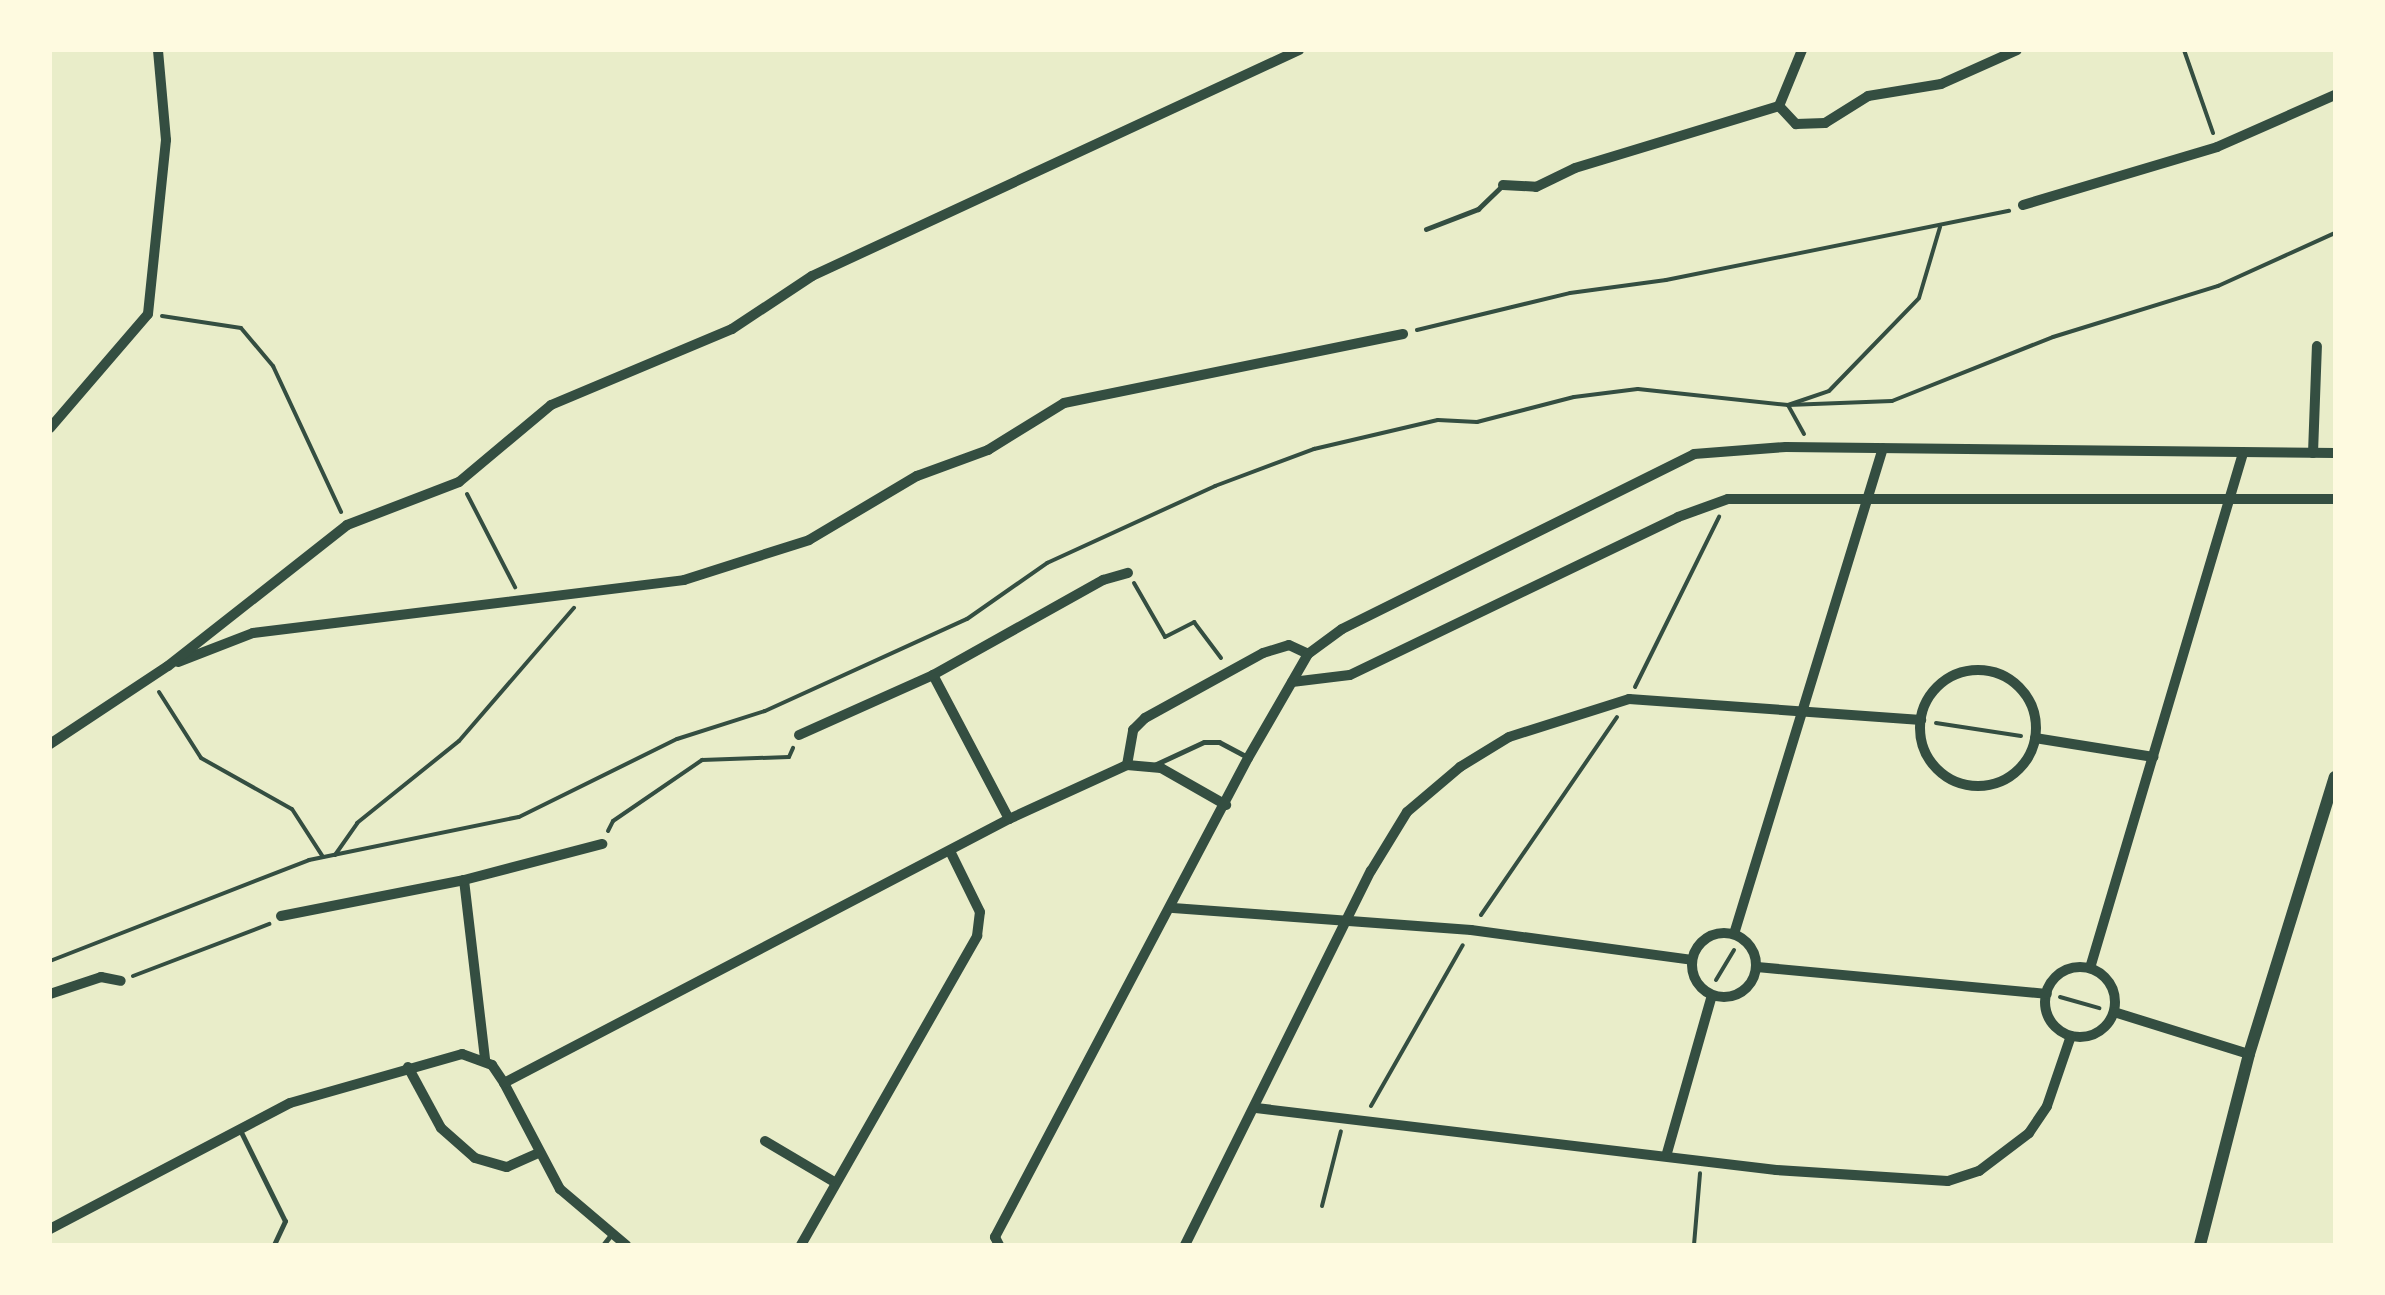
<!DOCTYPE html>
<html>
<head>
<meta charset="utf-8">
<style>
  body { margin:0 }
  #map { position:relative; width:2385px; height:1295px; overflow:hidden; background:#e9edc9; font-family:Signika,sans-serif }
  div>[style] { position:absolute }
  .path>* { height:4px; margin:-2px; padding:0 2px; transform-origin:2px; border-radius:2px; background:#344e41 }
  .service>* { height:5px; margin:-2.5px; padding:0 2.5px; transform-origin:2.5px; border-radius:2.5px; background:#344e41 }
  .minor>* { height:10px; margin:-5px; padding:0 5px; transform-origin:5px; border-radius:5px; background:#344e41 }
  .minor>.ring { margin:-5px; padding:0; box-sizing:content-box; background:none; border:10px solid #344e41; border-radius:50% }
  .tertiary>* { height:12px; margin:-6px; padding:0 6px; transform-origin:6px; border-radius:6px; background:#344e41 }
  span { translate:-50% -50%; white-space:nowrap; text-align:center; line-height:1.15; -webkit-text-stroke:9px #fefae0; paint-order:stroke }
  .frame { position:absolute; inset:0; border:52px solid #fefae0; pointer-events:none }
</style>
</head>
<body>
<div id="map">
  <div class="path">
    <i style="left:2184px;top:50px;width:88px;rotate:70.7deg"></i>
    <i style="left:162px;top:316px;width:80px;rotate:8.6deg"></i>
    <i style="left:241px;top:328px;width:50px;rotate:49.9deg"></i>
    <i style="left:273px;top:366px;width:161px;rotate:65deg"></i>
    <i style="left:1417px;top:330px;width:157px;rotate:-13.6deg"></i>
    <i style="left:1570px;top:293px;width:97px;rotate:-7.7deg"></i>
    <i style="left:1666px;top:280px;width:350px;rotate:-11.4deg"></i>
    <i style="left:1804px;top:434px;width:33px;rotate:-119deg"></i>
    <i style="left:1788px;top:405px;width:43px;rotate:-18.9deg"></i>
    <i style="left:1829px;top:391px;width:129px;rotate:-45.9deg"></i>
    <i style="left:1919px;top:298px;width:74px;rotate:-73.5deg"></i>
    <i style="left:467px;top:494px;width:105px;rotate:62.7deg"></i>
    <i style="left:1134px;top:583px;width:62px;rotate:60.1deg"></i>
    <i style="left:1165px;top:637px;width:33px;rotate:-27deg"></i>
    <i style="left:1194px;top:622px;width:45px;rotate:53.1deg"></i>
    <i style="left:1635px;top:687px;width:190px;rotate:-63.7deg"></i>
    <i style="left:159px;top:692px;width:78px;rotate:57.5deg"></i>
    <i style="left:201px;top:758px;width:104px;rotate:29.3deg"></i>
    <i style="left:292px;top:809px;width:57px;rotate:57.1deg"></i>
    <i style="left:1936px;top:723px;width:86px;rotate:8.7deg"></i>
    <i style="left:608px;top:831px;width:11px;rotate:-63deg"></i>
    <i style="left:613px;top:821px;width:108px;rotate:-34.4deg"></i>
    <i style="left:702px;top:760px;width:87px;rotate:-2deg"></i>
    <i style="left:789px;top:757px;width:10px;rotate:-66deg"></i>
    <i style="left:335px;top:855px;width:39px;rotate:-55deg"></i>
    <i style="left:357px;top:823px;width:131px;rotate:-38.8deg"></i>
    <i style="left:459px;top:741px;width:176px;rotate:-49.2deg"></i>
    <i style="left:1481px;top:915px;width:240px;rotate:-55.5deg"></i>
    <i style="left:50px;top:961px;width:278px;rotate:-21.3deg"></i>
    <i style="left:309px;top:860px;width:214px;rotate:-11.6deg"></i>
    <i style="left:519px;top:817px;width:176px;rotate:-26.3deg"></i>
    <i style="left:677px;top:739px;width:92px;rotate:-17.7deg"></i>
    <i style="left:765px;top:711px;width:222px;rotate:-24.5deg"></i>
    <i style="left:967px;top:619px;width:98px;rotate:-35deg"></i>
    <i style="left:1047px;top:563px;width:185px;rotate:-24.6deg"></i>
    <i style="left:1215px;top:486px;width:106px;rotate:-20.5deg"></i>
    <i style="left:1314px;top:449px;width:127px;rotate:-13.2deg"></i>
    <i style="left:1438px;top:420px;width:39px;rotate:3deg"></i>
    <i style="left:1477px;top:422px;width:100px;rotate:-14.5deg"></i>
    <i style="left:1574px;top:397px;width:64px;rotate:-7.1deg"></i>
    <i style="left:1638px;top:389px;width:151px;rotate:6.1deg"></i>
    <i style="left:1788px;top:405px;width:104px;rotate:-2.2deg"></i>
    <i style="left:1892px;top:401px;width:173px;rotate:-21.7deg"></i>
    <i style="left:2053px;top:337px;width:173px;rotate:-17.2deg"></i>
    <i style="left:2218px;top:286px;width:128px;rotate:-24.4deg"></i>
    <i style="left:133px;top:976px;width:146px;rotate:-20.9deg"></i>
    <i style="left:1716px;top:980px;width:35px;rotate:-59deg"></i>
    <i style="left:2060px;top:997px;width:41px;rotate:15.8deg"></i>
    <i style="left:1371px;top:1106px;width:185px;rotate:-60.3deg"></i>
    <i style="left:1322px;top:1206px;width:77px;rotate:-75.8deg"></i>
    <i style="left:1694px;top:1245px;width:72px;rotate:-85.2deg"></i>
  </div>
  <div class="service">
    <i style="left:1426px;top:229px;width:56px;rotate:-21deg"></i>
    <i style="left:1478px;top:209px;width:32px;rotate:-44deg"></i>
    <i style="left:1152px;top:766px;width:57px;rotate:-24.8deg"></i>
    <i style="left:1204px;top:742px;width:15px"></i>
    <i style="left:1219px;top:742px;width:32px;rotate:28deg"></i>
    <i style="left:241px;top:1132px;width:99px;rotate:63.7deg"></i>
    <i style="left:285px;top:1221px;width:26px;rotate:115deg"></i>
    <i style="left:603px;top:1245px;width:11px;rotate:-52deg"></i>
  </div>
  <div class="minor">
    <i style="left:1779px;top:106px;width:25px;rotate:47deg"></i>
    <i style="left:1796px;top:124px;width:29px;rotate:-2deg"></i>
    <i style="left:1825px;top:123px;width:51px;rotate:-32.1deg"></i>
    <i style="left:1868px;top:96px;width:74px;rotate:-9.3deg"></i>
    <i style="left:1941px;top:84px;width:83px;rotate:-24.1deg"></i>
    <i style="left:1503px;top:185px;width:33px;rotate:3deg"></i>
    <i style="left:1536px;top:187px;width:43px;rotate:-26deg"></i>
    <i style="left:1575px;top:168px;width:213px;rotate:-16.9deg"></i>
    <i style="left:1779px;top:106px;width:61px;rotate:-67.7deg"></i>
    <i style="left:2023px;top:205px;width:202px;rotate:-16.6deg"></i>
    <i style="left:2217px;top:147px;width:129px;rotate:-23.8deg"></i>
    <i style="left:50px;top:428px;width:150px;rotate:-49.3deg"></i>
    <i style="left:148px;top:314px;width:175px;rotate:-84.1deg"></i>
    <i style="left:166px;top:140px;width:90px;rotate:-95.1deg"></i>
    <i style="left:2313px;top:453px;width:107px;rotate:-87.9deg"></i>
    <i style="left:178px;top:662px;width:80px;rotate:-21.1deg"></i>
    <i style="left:253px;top:633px;width:434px;rotate:-7deg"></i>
    <i style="left:684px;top:580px;width:131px;rotate:-17.7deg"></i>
    <i style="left:809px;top:540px;width:126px;rotate:-30.7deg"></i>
    <i style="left:917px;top:476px;width:76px;rotate:-20.1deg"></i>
    <i style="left:988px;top:450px;width:89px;rotate:-31.7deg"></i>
    <i style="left:1064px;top:403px;width:346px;rotate:-11.5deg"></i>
    <i class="ring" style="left:1920px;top:670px;width:106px;height:106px"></i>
    <i style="left:1292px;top:682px;width:58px;rotate:-6.9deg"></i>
    <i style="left:1350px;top:675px;width:364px;rotate:-25.7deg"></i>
    <i style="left:1678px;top:517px;width:53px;rotate:-19.8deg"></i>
    <i style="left:1728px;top:499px;width:607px"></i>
    <i style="left:799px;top:735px;width:147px;rotate:-24.1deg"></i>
    <i style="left:2035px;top:738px;width:120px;rotate:9.1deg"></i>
    <i style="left:50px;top:744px;width:141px;rotate:-33.5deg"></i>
    <i style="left:168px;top:666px;width:228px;rotate:-38.2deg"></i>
    <i style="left:347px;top:525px;width:120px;rotate:-21deg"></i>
    <i style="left:459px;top:482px;width:120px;rotate:-39.9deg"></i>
    <i style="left:551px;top:405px;width:196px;rotate:-22.8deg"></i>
    <i style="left:732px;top:329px;width:96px;rotate:-33.5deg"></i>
    <i style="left:812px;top:276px;width:537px;rotate:-24.89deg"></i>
    <i style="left:1127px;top:765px;width:36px;rotate:-80deg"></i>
    <i style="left:1133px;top:730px;width:17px;rotate:-45deg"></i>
    <i style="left:1145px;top:718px;width:135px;rotate:-28.8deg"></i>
    <i style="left:1263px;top:653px;width:27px;rotate:-17deg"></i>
    <i style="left:1289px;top:645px;width:21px;rotate:25deg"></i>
    <i style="left:1009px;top:819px;width:163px;rotate:-117.8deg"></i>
    <i style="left:933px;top:675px;width:195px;rotate:-29.2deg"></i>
    <i style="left:1103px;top:580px;width:26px;rotate:-16deg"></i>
    <i style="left:464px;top:880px;width:181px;rotate:83.3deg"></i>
    <i style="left:1173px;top:908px;width:299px;rotate:4.2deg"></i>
    <i style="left:1471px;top:930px;width:223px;rotate:7.7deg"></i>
    <i style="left:281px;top:916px;width:187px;rotate:-11.1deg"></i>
    <i style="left:464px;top:880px;width:143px;rotate:-14.6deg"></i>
    <i class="ring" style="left:1692px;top:933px;width:54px;height:54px"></i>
    <i style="left:1734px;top:934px;width:508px;rotate:-72.96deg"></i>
    <i class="ring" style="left:2045px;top:967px;width:60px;height:60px"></i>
    <i style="left:1757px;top:967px;width:291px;rotate:5.3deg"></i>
    <i style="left:2090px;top:968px;width:537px;rotate:-73.45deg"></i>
    <i style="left:50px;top:994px;width:54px;rotate:-18.4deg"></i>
    <i style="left:101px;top:977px;width:20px;rotate:11deg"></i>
    <i style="left:2114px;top:1012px;width:141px;rotate:17.3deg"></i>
    <i style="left:408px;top:1067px;width:69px;rotate:61.6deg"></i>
    <i style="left:441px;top:1128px;width:45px;rotate:41.4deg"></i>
    <i style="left:475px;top:1158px;width:33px;rotate:16deg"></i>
    <i style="left:507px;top:1167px;width:35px;rotate:-24deg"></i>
    <i style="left:504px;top:1083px;width:120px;rotate:62.2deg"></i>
    <i style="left:560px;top:1189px;width:87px;rotate:40.3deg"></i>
    <i style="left:1256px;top:1108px;width:524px;rotate:6.8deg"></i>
    <i style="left:1776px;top:1170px;width:172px;rotate:3.7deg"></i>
    <i style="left:1948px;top:1181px;width:33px;rotate:-18deg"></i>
    <i style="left:1979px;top:1171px;width:63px;rotate:-37.2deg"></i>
    <i style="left:2029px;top:1133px;width:32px;rotate:-56deg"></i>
    <i style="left:2047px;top:1106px;width:74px;rotate:-71.1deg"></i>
    <i style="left:765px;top:1141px;width:82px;rotate:30.6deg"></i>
    <i style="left:1667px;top:1153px;width:164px;rotate:-74.1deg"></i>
    <i style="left:50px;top:1229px;width:271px;rotate:-27.7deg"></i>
    <i style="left:290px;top:1103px;width:179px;rotate:-15.9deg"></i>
    <i style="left:462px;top:1054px;width:32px;rotate:20deg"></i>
    <i style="left:492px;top:1065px;width:22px;rotate:56deg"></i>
    <i style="left:504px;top:1083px;width:570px;rotate:-27.6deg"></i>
    <i style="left:1009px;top:819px;width:130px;rotate:-24.6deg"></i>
    <i style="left:1127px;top:765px;width:34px;rotate:5deg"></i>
    <i style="left:1161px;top:768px;width:75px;rotate:29.6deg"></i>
    <i style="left:801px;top:1245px;width:356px;rotate:-60.3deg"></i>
    <i style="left:977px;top:936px;width:24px;rotate:-83deg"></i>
    <i style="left:980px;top:912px;width:68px;rotate:-116.2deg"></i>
    <i style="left:999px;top:1245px;width:9px;rotate:-117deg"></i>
    <i style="left:995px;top:1237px;width:542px;rotate:-62.16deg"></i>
    <i style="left:1248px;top:758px;width:120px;rotate:-60deg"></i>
    <i style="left:1308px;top:654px;width:42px;rotate:-36.3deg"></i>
    <i style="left:1342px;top:629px;width:393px;rotate:-26.4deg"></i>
    <i style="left:1694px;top:454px;width:92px;rotate:-4.4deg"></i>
    <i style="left:1786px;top:447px;width:549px;rotate:0.63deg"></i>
    <i style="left:1185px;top:1245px;width:418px;rotate:-63.6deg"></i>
    <i style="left:1371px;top:871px;width:69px;rotate:-58.6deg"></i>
    <i style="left:1407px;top:812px;width:70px;rotate:-40.3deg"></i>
    <i style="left:1460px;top:767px;width:57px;rotate:-31.5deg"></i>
    <i style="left:1509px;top:737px;width:126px;rotate:-17.6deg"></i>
    <i style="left:1629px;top:699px;width:293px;rotate:4.1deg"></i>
  </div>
  <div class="tertiary">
    <i style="left:2200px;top:1245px;width:197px;rotate:-75.6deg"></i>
    <i style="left:2249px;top:1054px;width:290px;rotate:-72.8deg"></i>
  </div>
  <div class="frame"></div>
</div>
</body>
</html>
